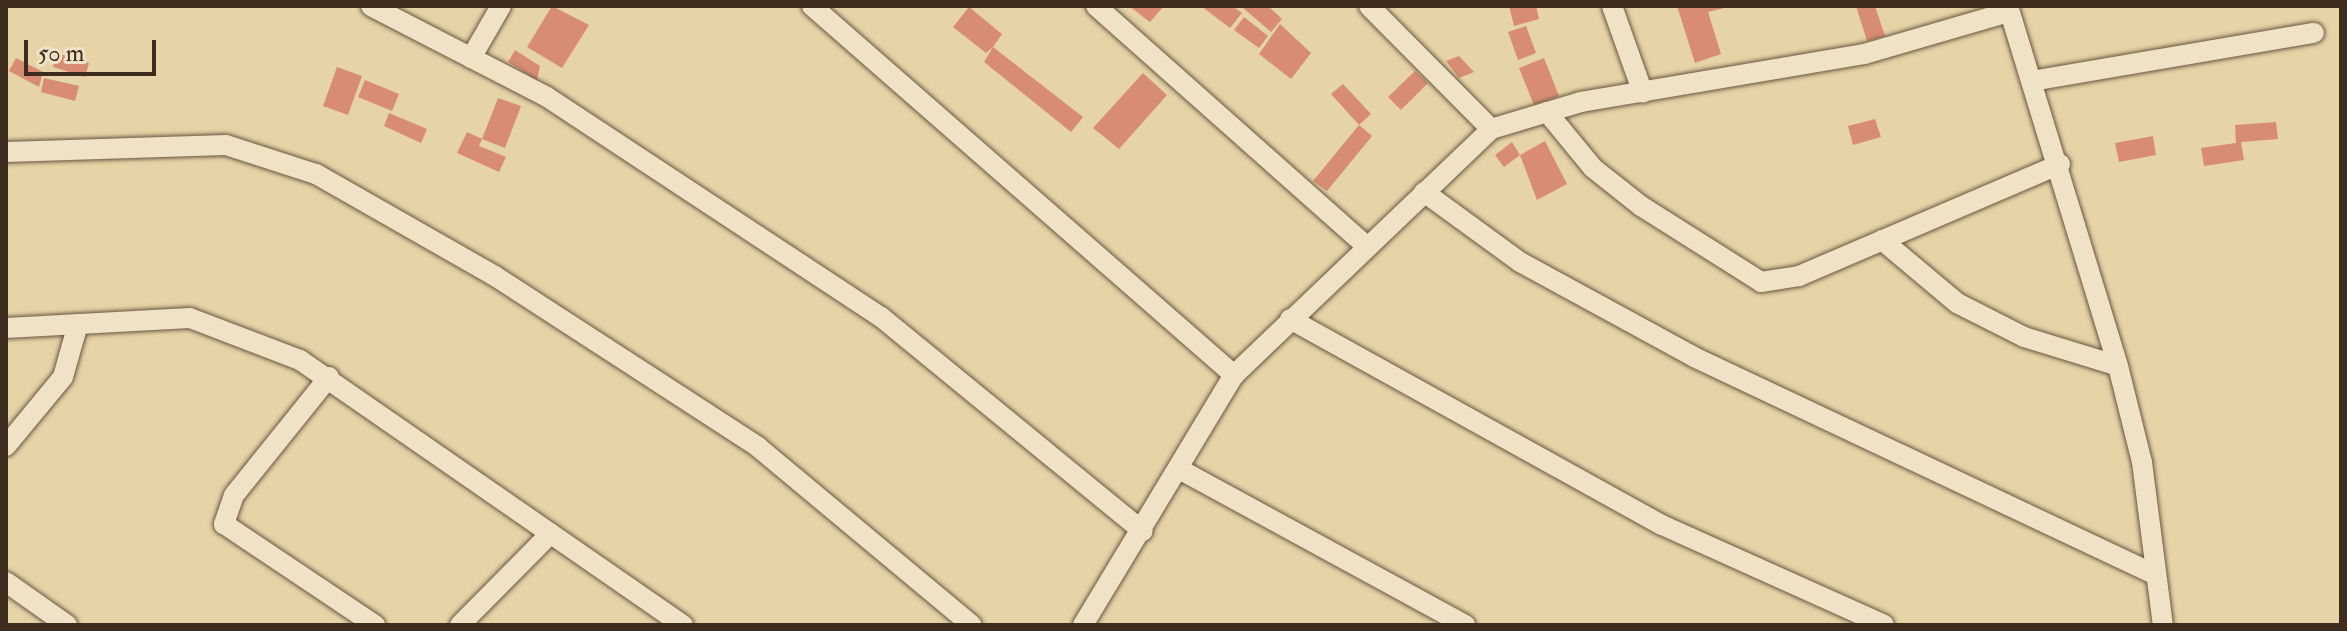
<!DOCTYPE html>
<html>
<head>
<meta charset="utf-8">
<style>
  body { margin:0 }
  #map { position:relative; width:2347px; height:631px; overflow:hidden; background:#e6d3a6; font-family:"IM FELL Double Pica",serif }
  div>[style] { position:absolute }
  .building>* { inset:0; background:#d88d73 }
  .roads { filter:drop-shadow(0 0 2px #685640) drop-shadow(0 0 2px #685640) }
  .minor>* { height:20px; margin:-10px; padding:0 10px; transform-origin:10px; border-radius:10px; background:#efe2c5 }
  span { translate:-50% -50%; white-space:nowrap; text-align:center; line-height:1.15; -webkit-text-stroke:7px #efe2c5; paint-order:stroke }
  .frame { position:absolute; inset:0; border:8px solid #3e2c1e; pointer-events:none }
  .scale { position:absolute; left:24px; top:40px; width:132px; height:36px; box-sizing:border-box; border:4px solid #3e2c1e; border-top:0; padding-left:10px; font-size:24px; line-height:28px; white-space:nowrap; color:#3e2c1e; -webkit-text-stroke:6px #efe2c5; paint-order:stroke }
</style>
</head>
<body>
<div id="map">
  <div class="building">
    <i style="clip-path:polygon(552px 6px,589px 25px,562px 68px,527px 47px)"></i>
    <i style="clip-path:polygon(1129px 6px,1164px 6px,1150px 22px)"></i>
    <i style="clip-path:polygon(1201px 6px,1232px 6px,1242px 13px,1230px 28px)"></i>
    <i style="clip-path:polygon(1241px 6px,1268px 6px,1282px 19px,1271px 32px)"></i>
    <i style="clip-path:polygon(1509px 6px,1536px 6px,1539px 19px,1514px 26px)"></i>
    <i style="clip-path:polygon(1677px 6px,1732px 6px,1708px 12px,1721px 54px,1695px 63px)"></i>
    <i style="clip-path:polygon(1856px 6px,1875px 6px,1885px 36px,1867px 41px)"></i>
    <i style="clip-path:polygon(969px 7px,1002px 34px,993px 47px,1083px 117px,1071px 132px,984px 62px,993px 47px,986px 53px,953px 27px)"></i>
    <i style="clip-path:polygon(1244px 17px,1268px 36px,1259px 48px,1234px 30px)"></i>
    <i style="clip-path:polygon(1280px 24px,1311px 53px,1291px 79px,1259px 54px)"></i>
    <i style="clip-path:polygon(1526px 26px,1536px 53px,1518px 60px,1508px 32px)"></i>
    <i style="clip-path:polygon(515px 50px,540px 66px,537px 80px,508px 62px)"></i>
    <i style="clip-path:polygon(57px 53px,89px 63px,85px 77px,53px 67px)"></i>
    <i style="clip-path:polygon(1459px 56px,1474px 72px,1459px 78px,1446px 61px)"></i>
    <i style="clip-path:polygon(16px 58px,43px 72px,39px 87px,9px 71px)"></i>
    <i style="clip-path:polygon(1544px 58px,1559px 96px,1534px 105px,1519px 68px)"></i>
    <i style="clip-path:polygon(337px 67px,362px 76px,348px 115px,323px 106px)"></i>
    <i style="clip-path:polygon(1415px 71px,1428px 83px,1401px 110px,1388px 97px)"></i>
    <i style="clip-path:polygon(1143px 73px,1167px 95px,1119px 149px,1093px 128px)"></i>
    <i style="clip-path:polygon(44px 78px,79px 86px,75px 101px,41px 92px)"></i>
    <i style="clip-path:polygon(365px 80px,399px 94px,392px 111px,358px 97px)"></i>
    <i style="clip-path:polygon(1343px 84px,1371px 114px,1359px 125px,1331px 94px)"></i>
    <i style="clip-path:polygon(498px 98px,521px 106px,505px 148px,482px 139px,479px 146px,506px 157px,499px 172px,457px 153px,467px 132px,482px 139px)"></i>
    <i style="clip-path:polygon(389px 113px,427px 129px,421px 143px,384px 126px)"></i>
    <i style="clip-path:polygon(1875px 119px,1881px 137px,1853px 145px,1848px 126px)"></i>
    <i style="clip-path:polygon(2276px 122px,2278px 139px,2241px 142px,2244px 160px,2204px 166px,2201px 148px,2236px 143px,2235px 125px)"></i>
    <i style="clip-path:polygon(1359px 125px,1372px 136px,1327px 191px,1313px 181px)"></i>
    <i style="clip-path:polygon(2153px 136px,2156px 155px,2119px 162px,2115px 143px)"></i>
    <i style="clip-path:polygon(1545px 141px,1567px 184px,1537px 200px,1520px 155px,1504px 167px,1495px 155px,1512px 142px,1520px 155px)"></i>
  </div>
  <div class="roads">
    <div class="minor">
      <i style="left:371px;top:6px;width:198px;rotate:27.3deg"></i>
      <i style="left:547px;top:97px;width:400px;rotate:33.4deg"></i>
      <i style="left:881px;top:317px;width:338px;rotate:39.3deg"></i>
      <i style="left:812px;top:6px;width:561px;rotate:41.17deg"></i>
      <i style="left:1096px;top:6px;width:361px;rotate:41.6deg"></i>
      <i style="left:1369px;top:6px;width:173px;rotate:45.2deg"></i>
      <i style="left:1612px;top:6px;width:92px;rotate:70.4deg"></i>
      <i style="left:2008px;top:6px;width:376px;rotate:73deg"></i>
      <i style="left:2118px;top:366px;width:99px;rotate:76deg"></i>
      <i style="left:2142px;top:462px;width:164px;rotate:82.7deg"></i>
      <i style="left:471px;top:58px;width:60px;rotate:-60deg"></i>
      <i style="left:2032px;top:81px;width:286px;rotate:-9.7deg"></i>
      <i style="left:1547px;top:112px;width:72px;rotate:50.6deg"></i>
      <i style="left:1593px;top:168px;width:61px;rotate:38.4deg"></i>
      <i style="left:1641px;top:206px;width:142px;rotate:32.3deg"></i>
      <i style="left:1761px;top:282px;width:38px;rotate:-9deg"></i>
      <i style="left:1799px;top:276px;width:284px;rotate:-23.2deg"></i>
      <i style="left:6px;top:152px;width:220px;rotate:-1.8deg"></i>
      <i style="left:226px;top:145px;width:95px;rotate:17.9deg"></i>
      <i style="left:316px;top:174px;width:206px;rotate:29.7deg"></i>
      <i style="left:495px;top:276px;width:314px;rotate:33deg"></i>
      <i style="left:758px;top:447px;width:278px;rotate:39.8deg"></i>
      <i style="left:1424px;top:192px;width:119px;rotate:36.1deg"></i>
      <i style="left:1520px;top:262px;width:198px;rotate:28.6deg"></i>
      <i style="left:1694px;top:357px;width:509px;rotate:25.26deg"></i>
      <i style="left:1882px;top:240px;width:98px;rotate:40deg"></i>
      <i style="left:1957px;top:303px;width:75px;rotate:26.9deg"></i>
      <i style="left:2024px;top:337px;width:98px;rotate:17.1deg"></i>
      <i style="left:1290px;top:319px;width:425px;rotate:29deg"></i>
      <i style="left:1662px;top:525px;width:243px;rotate:24.2deg"></i>
      <i style="left:6px;top:328px;width:184px;rotate:-3.1deg"></i>
      <i style="left:190px;top:318px;width:118px;rotate:20.9deg"></i>
      <i style="left:300px;top:360px;width:466px;rotate:34.7deg"></i>
      <i style="left:329px;top:377px;width:151px;rotate:128.8deg"></i>
      <i style="left:234px;top:495px;width:31px;rotate:109deg"></i>
      <i style="left:224px;top:524px;width:182px;rotate:33.8deg"></i>
      <i style="left:6px;top:446px;width:89px;rotate:-50.4deg"></i>
      <i style="left:63px;top:377px;width:55px;rotate:-74.2deg"></i>
      <i style="left:1179px;top:469px;width:326px;rotate:28.6deg"></i>
      <i style="left:6px;top:582px;width:75px;rotate:35.2deg"></i>
      <i style="left:460px;top:625px;width:129px;rotate:-45.3deg"></i>
      <i style="left:1083px;top:625px;width:292px;rotate:-58.9deg"></i>
      <i style="left:1234px;top:375px;width:356px;rotate:-43.7deg"></i>
      <i style="left:1491px;top:129px;width:94px;rotate:-16.7deg"></i>
      <i style="left:1581px;top:102px;width:287px;rotate:-9.6deg"></i>
      <i style="left:1864px;top:54px;width:151px;rotate:-16.2deg"></i>
    </div>
  </div>
  <div class="frame"></div>
  <div class="scale">50 m</div>
</div>
</body>
</html>
